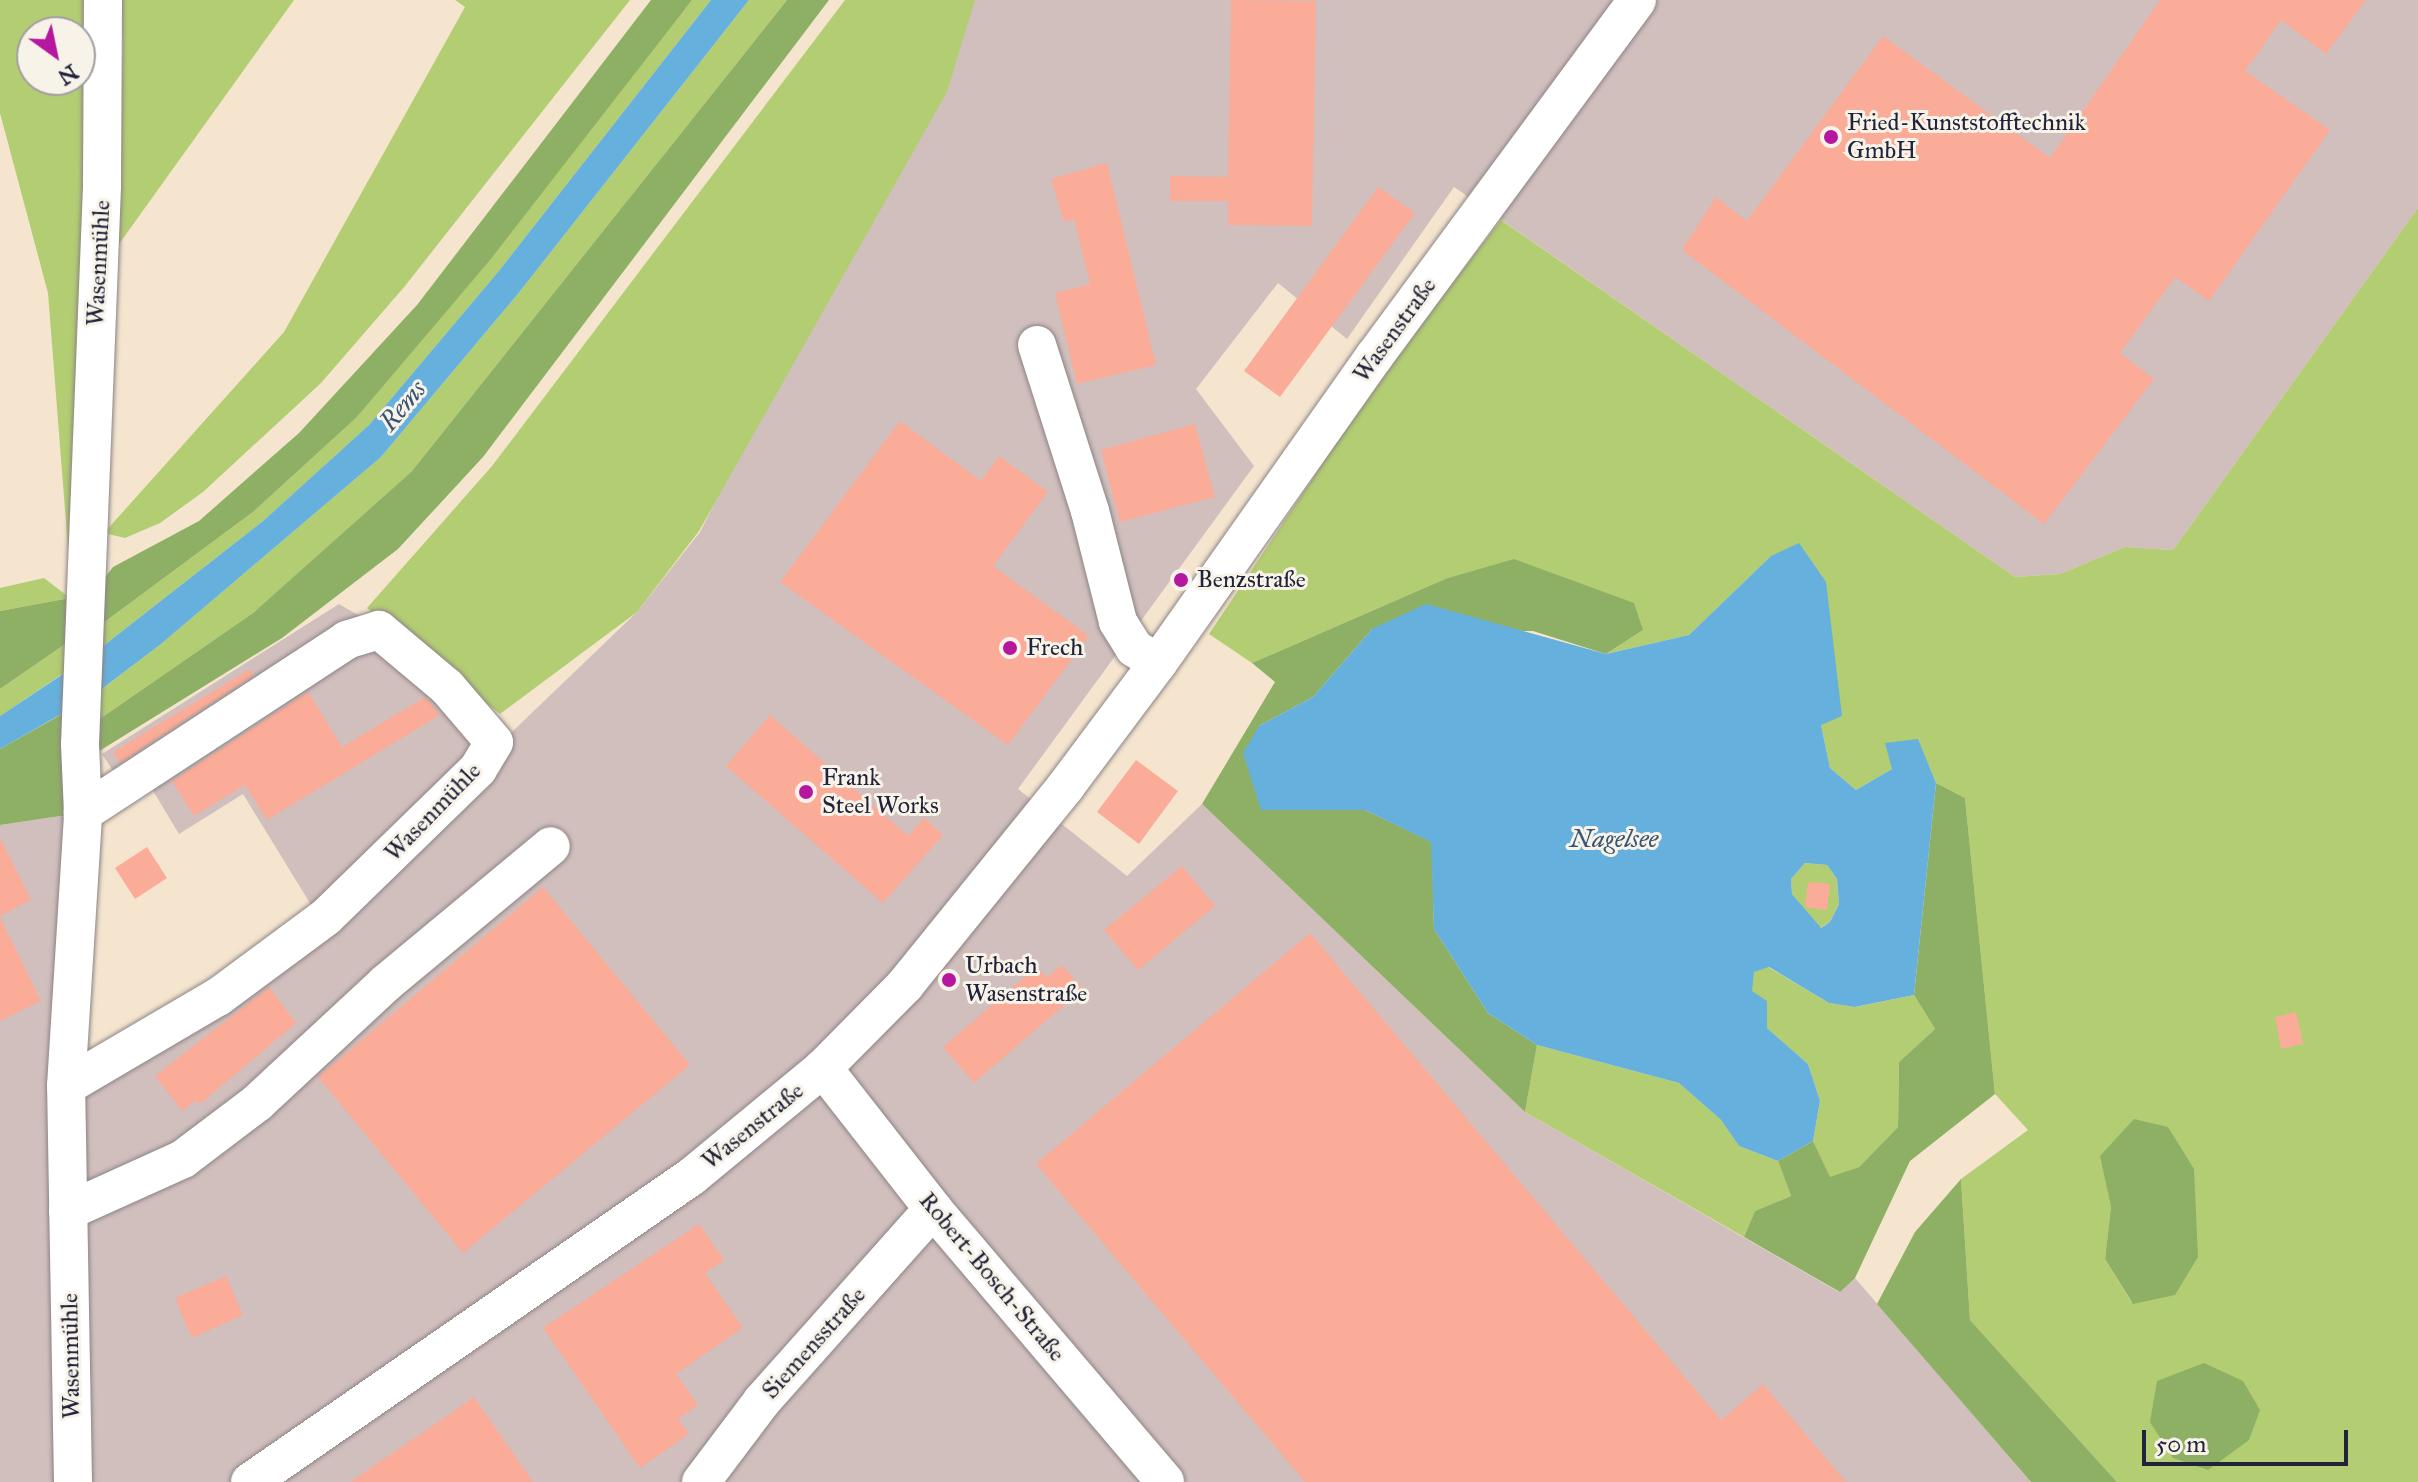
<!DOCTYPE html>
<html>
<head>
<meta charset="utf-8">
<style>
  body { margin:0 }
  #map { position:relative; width:2418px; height:1482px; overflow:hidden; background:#f5e5cf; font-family:"IM FELL Great Primer",serif }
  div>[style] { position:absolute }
  .industrial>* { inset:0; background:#d1bfbd }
  .green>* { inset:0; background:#b3cd73 }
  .forest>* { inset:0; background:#8eb065 }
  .water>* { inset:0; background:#66b0de }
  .building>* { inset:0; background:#faac98 }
  .roads { filter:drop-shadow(0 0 2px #8c8485) drop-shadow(0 0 2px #8c8485) }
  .minor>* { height:38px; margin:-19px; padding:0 19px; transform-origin:19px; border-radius:19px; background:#fff }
  .dots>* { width:22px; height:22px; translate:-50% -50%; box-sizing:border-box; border:4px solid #f7f3e8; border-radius:50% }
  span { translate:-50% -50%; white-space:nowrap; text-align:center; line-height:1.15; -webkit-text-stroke:6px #f7f3e8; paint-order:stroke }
  .poi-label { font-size:24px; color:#22223b }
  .left { translate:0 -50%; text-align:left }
  .street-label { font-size:24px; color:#22223b }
  .water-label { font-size:26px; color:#3a5474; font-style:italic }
  .north { position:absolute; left:16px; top:16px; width:80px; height:80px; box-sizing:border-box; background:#f7f3e8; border:2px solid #a29fa3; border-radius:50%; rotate:147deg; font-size:22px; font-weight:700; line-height:32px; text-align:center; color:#22223b }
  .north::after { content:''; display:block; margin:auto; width:28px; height:36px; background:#b5179e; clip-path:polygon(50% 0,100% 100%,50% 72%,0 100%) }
  .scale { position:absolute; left:2142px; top:1430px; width:206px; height:36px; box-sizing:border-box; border:4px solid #22223b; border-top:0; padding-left:10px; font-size:24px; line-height:28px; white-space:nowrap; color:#22223b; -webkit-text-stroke:6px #f7f3e8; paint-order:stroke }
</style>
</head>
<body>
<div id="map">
  <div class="industrial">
    <i style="clip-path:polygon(954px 0,2418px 0,2418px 208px,2173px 550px,2125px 547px,2060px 574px,2015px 577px,1454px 187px,1347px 339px,1278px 283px,1196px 389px,1254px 466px,1018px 789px,1127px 876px,1202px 804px,1525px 1112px,1839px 1292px,1855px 1278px,2031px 1482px,0 1482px,0 825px,67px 815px,82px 1091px,324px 926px,243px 794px,179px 834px,146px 779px,119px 780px,102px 754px,339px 604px,394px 636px,491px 752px,637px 612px,700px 532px,917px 103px)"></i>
  </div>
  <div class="green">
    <i style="clip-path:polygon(evenodd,0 0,95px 0,77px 544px,68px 548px,48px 293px,0 113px,0 0,32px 32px,80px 32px,80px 80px,32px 80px,32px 32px)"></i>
    <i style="clip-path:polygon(119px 0,294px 0,119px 244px,123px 41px)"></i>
    <i style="clip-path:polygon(455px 0,630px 0,405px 286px,321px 383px,203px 492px,160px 523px,125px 538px,104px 533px,284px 332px,465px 7px)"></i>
    <i style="clip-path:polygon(692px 0,711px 0,498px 272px,369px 425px,263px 521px,93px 654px,95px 629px,253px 512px,356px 418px)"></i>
    <i style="clip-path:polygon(749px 0,787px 0,412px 471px,253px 613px,88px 727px,91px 697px,161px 644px,381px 457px,517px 295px)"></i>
    <i style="clip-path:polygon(845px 0,975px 0,947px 92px,699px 531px,637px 612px,500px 714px,367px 608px,492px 466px)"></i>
    <i style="clip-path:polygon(evenodd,2418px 208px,2418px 1482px,2117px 1482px,1970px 1320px,1961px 1179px,2028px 1130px,1995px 1094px,1965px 798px,1936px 783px,1917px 739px,1892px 769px,1856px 790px,1830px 768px,1821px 725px,1826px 583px,1771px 556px,1689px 635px,1606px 654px,1643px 630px,1445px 579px,1252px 663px,1209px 634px,1385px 370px,1501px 220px,2015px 577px,2060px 574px,2125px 547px,2173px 550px,2418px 208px,2111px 1206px,2132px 1303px,2105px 1259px,2111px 1206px)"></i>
    <i style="clip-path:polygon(44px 578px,70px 598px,0 611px,0 588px)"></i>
    <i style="clip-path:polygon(74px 638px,74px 666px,0 716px,0 689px)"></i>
    <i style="clip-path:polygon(1805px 863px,1827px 865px,1837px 879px,1839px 904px,1830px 922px,1820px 928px,1792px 894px,1791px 879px)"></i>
    <i style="clip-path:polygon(1768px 967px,1829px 1003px,1856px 1007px,1914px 995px,1935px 1029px,1899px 1062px,1898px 1127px,1859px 1167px,1830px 1178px,1813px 1141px,1820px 1101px,1808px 1064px,1767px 1028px,1767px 1002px,1751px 991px,1754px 971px)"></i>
    <i style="clip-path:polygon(1537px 1045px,1679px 1083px,1721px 1120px,1739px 1146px,1778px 1161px,1791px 1196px,1755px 1211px,1744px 1237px,1525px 1112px)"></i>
  </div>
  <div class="forest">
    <i style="clip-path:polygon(651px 0,692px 0,490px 260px,356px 418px,253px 512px,95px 629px,93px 593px,113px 567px,199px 521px,299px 433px,417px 305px)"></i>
    <i style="clip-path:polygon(787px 0,829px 0,483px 457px,398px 549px,282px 638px,88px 758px,88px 727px,253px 613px,412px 471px)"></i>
    <i style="clip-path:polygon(1514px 559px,1634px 603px,1643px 630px,1606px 654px,1533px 631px,1372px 629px,1313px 697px,1259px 726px,1261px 810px,1365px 810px,1432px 842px,1434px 929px,1488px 1013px,1537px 1045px,1525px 1112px,1202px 804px,1275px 682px,1252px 663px,1445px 579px)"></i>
    <i style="clip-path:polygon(70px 598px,74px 638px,0 689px,0 611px)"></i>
    <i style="clip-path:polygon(69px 710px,67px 815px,0 825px,0 749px)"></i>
    <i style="clip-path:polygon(1936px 783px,1965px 798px,1995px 1094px,1910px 1161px,1855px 1278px,1840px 1292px,1744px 1237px,1755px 1211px,1791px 1196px,1778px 1161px,1813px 1141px,1830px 1177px,1859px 1167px,1898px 1127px,1899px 1062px,1935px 1029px,1914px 995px)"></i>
    <i style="clip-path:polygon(2134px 1119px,2168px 1127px,2194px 1169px,2198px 1257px,2175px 1295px,2133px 1304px,2105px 1259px,2111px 1206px,2100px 1156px)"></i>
    <i style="clip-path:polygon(1961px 1179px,1970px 1320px,2117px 1482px,2031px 1482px,1877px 1304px,1915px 1232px)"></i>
    <i style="clip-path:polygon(2204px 1363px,2243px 1381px,2260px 1410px,2249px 1440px,2208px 1470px,2173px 1458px,2150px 1422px,2157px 1381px)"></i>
  </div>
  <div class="water">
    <i style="clip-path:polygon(711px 0,749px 0,517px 295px,381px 457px,161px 644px,91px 697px,0 749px,0 716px,93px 654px,263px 521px,369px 425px,498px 272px)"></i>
    <i style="clip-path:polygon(evenodd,1799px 543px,1826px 582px,1842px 716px,1821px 725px,1830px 768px,1856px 790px,1892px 769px,1885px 743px,1918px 739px,1936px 783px,1914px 995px,1855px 1007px,1829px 1003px,1769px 967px,1754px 972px,1752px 991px,1767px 1001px,1767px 1028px,1808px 1064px,1820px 1101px,1813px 1141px,1778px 1161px,1739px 1146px,1721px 1120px,1679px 1083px,1537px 1045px,1488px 1013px,1434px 929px,1431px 842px,1365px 810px,1261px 810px,1243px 753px,1259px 726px,1313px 697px,1372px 629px,1426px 604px,1606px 654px,1689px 635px,1771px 556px,1799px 543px,1805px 863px,1827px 865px,1837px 879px,1839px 904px,1830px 922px,1821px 928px,1792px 894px,1791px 879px,1805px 863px)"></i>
  </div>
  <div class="building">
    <i style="clip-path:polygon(1231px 0,1316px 1px,1312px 226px,1228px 225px,1228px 201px,1170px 201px,1170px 176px,1228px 177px)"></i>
    <i style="clip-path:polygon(2160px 0,2366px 0,2326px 54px,2281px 20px,2245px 71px,2330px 130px,2209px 301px,2175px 277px,2120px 353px,2154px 379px,2044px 524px,1682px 250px,1716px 197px,1747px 221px,1883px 36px,2050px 158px)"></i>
    <i style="clip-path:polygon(1107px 163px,1156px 365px,1077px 384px,1055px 293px,1090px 284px,1074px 219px,1064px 222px,1051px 179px)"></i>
    <i style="clip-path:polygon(1378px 187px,1415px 213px,1280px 397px,1244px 371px)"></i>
    <i style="clip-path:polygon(900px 421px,981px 481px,999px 456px,1048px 492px,993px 566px,1089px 636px,1008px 745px,780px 582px)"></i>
    <i style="clip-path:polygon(1195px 424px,1215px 497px,1120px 522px,1101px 450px)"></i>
    <i style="clip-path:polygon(250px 669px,254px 675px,120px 763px,113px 752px)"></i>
    <i style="clip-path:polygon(308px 692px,342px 747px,425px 697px,440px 715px,267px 820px,245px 785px,194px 816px,172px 781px)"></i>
    <i style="clip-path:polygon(770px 715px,908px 836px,924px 818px,943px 835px,883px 903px,726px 766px)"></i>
    <i style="clip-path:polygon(1136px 760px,1178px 791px,1139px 844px,1097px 812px)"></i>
    <i style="clip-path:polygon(0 838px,31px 900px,0 916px)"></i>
    <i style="clip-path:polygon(147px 847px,167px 878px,135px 899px,115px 868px)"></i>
    <i style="clip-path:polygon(1182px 866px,1215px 906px,1138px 970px,1104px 930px)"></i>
    <i style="clip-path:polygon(1808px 882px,1830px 884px,1827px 910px,1805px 907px)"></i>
    <i style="clip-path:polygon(543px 887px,690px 1065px,463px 1253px,318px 1077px)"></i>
    <i style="clip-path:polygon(0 917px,41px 1001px,0 1021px)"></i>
    <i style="clip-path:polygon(1310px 933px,1721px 1420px,1763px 1384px,1846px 1482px,1305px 1482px,1036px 1164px)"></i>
    <i style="clip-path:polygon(1062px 965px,1083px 989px,974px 1083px,943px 1047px,1036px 967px,1047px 977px)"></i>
    <i style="clip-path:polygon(269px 987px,296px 1023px,200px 1104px,196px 1100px,182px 1111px,155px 1076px)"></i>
    <i style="clip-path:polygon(2296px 1012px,2303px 1044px,2281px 1049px,2275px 1017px)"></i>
    <i style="clip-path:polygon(699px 1224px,724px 1260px,705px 1273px,743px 1328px,676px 1374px,698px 1405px,678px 1419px,689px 1434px,640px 1468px,543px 1328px)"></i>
    <i style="clip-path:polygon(226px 1276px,243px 1315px,192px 1338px,175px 1298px)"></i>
    <i style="clip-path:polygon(474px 1397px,533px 1482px,350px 1482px,441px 1420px)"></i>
  </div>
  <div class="roads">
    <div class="minor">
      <i style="left:1037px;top:345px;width:174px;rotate:72.3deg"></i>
      <i style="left:1090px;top:511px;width:114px;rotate:75.8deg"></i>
      <i style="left:1118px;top:622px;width:31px;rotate:58deg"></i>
      <i style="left:1134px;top:648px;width:28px;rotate:32deg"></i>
      <i style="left:823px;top:1068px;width:179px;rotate:52deg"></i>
      <i style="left:933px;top:1209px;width:358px;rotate:49.6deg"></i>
      <i style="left:66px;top:1086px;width:176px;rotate:-30.4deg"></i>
      <i style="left:218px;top:997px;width:134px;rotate:-36.5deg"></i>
      <i style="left:326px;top:917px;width:212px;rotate:-44.2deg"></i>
      <i style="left:478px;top:769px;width:31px;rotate:-59deg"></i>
      <i style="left:494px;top:742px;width:72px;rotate:-130.5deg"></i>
      <i style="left:447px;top:687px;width:89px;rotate:-140deg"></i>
      <i style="left:379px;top:630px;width:34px;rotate:163deg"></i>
      <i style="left:347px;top:640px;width:316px;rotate:146.8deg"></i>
      <i style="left:68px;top:1211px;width:126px;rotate:-24.3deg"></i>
      <i style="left:183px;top:1159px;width:93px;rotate:-37.1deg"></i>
      <i style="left:257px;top:1103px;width:176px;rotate:-42.9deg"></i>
      <i style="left:386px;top:983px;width:214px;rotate:-39.7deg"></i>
      <i style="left:73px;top:1482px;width:396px;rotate:-91deg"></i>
      <i style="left:66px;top:1086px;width:274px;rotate:-86.4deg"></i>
      <i style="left:83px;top:813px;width:69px;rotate:-92.5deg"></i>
      <i style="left:80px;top:744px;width:558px;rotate:-87.74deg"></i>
      <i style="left:102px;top:186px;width:186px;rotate:-89.7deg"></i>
      <i style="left:250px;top:1482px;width:536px;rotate:-34.67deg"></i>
      <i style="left:691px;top:1177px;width:171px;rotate:-39.5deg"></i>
      <i style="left:823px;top:1068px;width:117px;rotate:-45.3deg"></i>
      <i style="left:905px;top:985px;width:256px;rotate:-51deg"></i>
      <i style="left:1066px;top:786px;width:154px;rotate:-53.2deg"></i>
      <i style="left:1158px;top:663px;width:375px;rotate:-54.8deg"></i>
      <i style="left:1374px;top:357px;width:443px;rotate:-53.6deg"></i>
      <i style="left:701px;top:1482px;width:101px;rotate:-53deg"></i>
      <i style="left:762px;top:1401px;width:257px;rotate:-48.3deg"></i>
    </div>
  </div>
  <div class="dots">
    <i style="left:1831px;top:137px;background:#b5179e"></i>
    <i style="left:1181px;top:580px;background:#b5179e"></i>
    <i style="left:1010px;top:648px;background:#b5179e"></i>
    <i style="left:806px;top:792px;background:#b5179e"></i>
    <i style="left:949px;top:980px;background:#b5179e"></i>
  </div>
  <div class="poi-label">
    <span class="left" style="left:1847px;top:137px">Fried-Kunststofftechnik<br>GmbH</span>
    <span class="left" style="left:1197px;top:580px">Benzstraße</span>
    <span class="left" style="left:1026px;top:648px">Frech</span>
    <span class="left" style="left:822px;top:792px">Frank<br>Steel Works</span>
    <span class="left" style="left:965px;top:980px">Urbach<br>Wasenstraße</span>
  </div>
  <div class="street-label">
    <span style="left:99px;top:263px;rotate:-87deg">Wasenmühle</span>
    <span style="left:1395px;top:330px;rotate:-54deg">Wasenstraße</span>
    <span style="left:433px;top:812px;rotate:-46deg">Wasenmühle</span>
    <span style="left:753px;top:1126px;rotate:-39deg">Wasenstraße</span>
    <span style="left:992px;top:1277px;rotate:50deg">Robert-Bosch-Straße</span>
    <span style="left:814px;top:1343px;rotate:-48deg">Siemensstraße</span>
    <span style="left:71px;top:1356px;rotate:-91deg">Wasenmühle</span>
  </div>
  <div class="water-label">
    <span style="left:403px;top:406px;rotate:-50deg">Rems</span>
    <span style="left:1614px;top:839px">Nagelsee</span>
  </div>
  <div class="north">N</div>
  <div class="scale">50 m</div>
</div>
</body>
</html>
